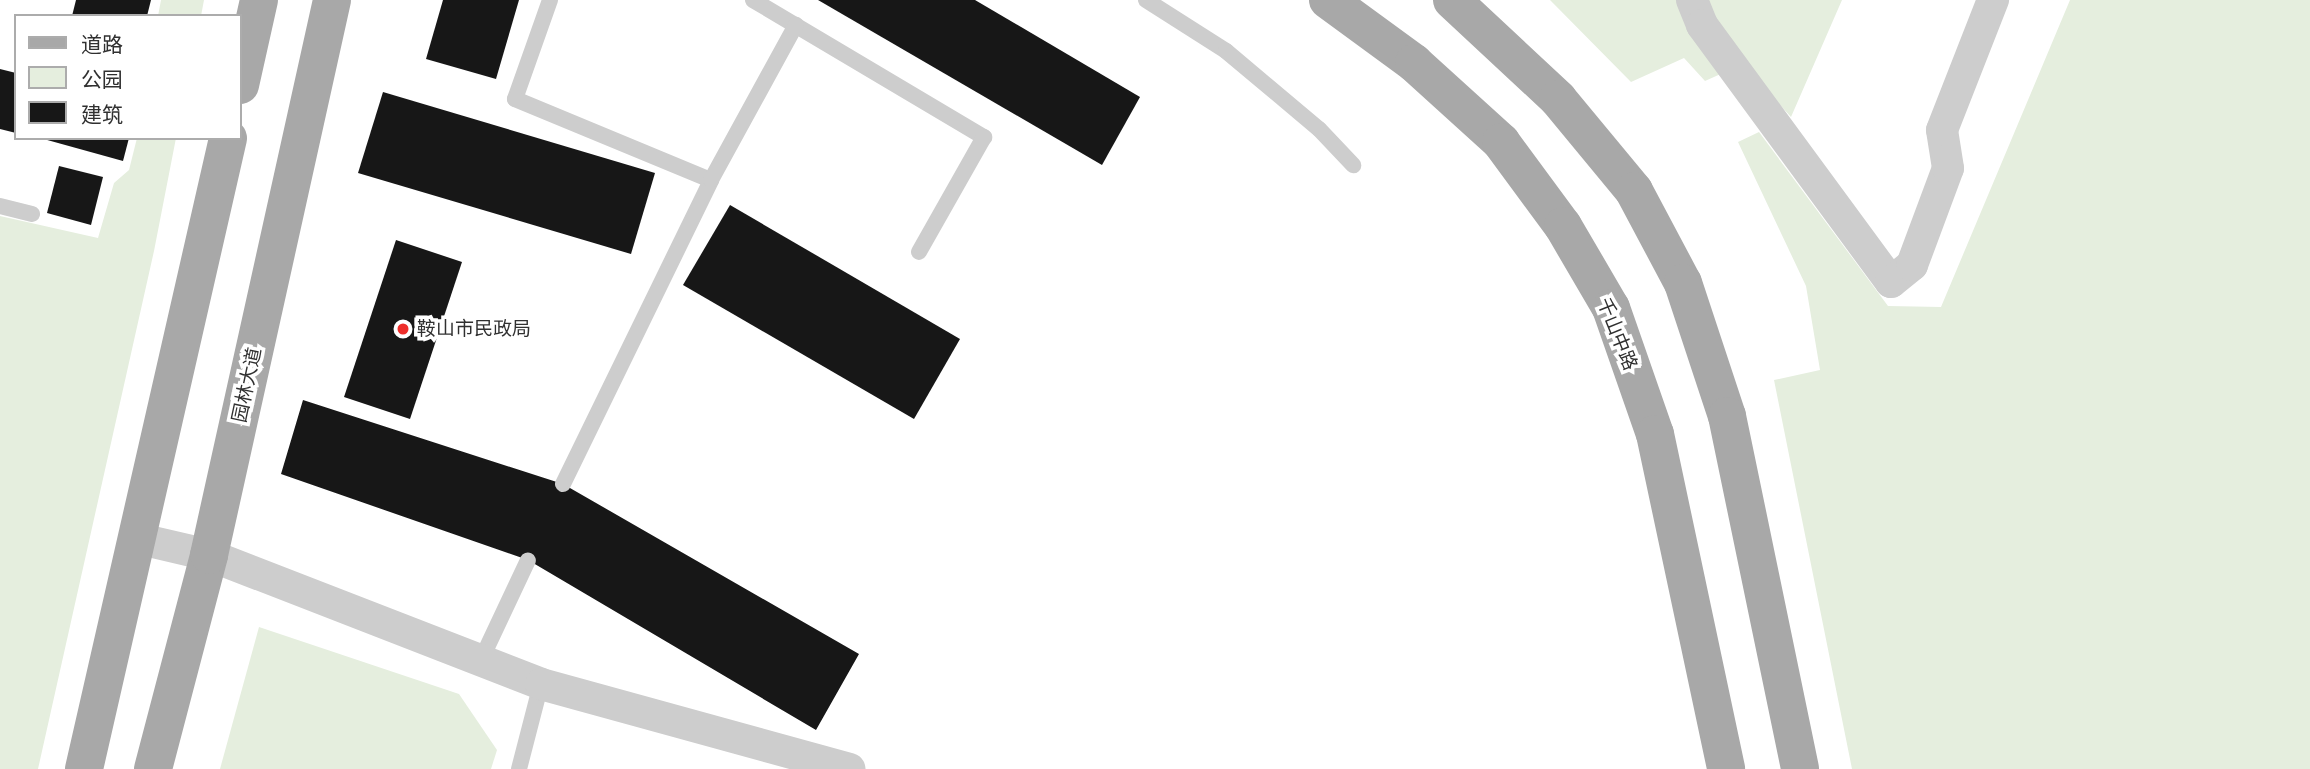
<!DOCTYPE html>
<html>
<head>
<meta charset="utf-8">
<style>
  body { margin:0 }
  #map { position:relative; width:2310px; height:769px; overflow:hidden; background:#fff; font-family:"Noto Sans","Noto Sans SC",sans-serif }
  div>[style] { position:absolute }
  .green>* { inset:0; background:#e5eede }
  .building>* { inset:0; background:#171717 }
  .service>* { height:16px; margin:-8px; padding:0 8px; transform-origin:8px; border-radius:8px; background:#cdcdcd }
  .minor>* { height:32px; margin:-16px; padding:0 16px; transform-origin:16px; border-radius:16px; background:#cdcdcd }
  .primary>* { height:38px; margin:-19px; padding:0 19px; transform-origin:19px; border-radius:19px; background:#a8a8a8 }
  .dots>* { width:19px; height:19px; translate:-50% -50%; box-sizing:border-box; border:4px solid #fff; border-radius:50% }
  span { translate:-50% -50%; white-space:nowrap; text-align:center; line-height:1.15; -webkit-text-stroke:7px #fff; paint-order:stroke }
  .poi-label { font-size:19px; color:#303030 }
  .left { translate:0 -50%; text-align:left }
  .street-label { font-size:19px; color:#303030 }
  .legend { position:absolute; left:14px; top:14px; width:228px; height:126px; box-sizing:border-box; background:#fff; border:2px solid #acacac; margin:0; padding:9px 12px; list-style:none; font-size:21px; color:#303030 }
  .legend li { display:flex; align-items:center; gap:14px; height:35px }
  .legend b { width:35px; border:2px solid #acacac }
</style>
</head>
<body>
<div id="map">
  <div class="green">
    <i style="clip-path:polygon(161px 0,204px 0,201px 16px,158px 16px)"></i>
    <i style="clip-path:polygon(1550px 0,1842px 0,1791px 117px,1743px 64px,1705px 81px,1684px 58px,1631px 82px)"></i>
    <i style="clip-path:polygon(2070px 0,2310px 0,2310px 769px,1852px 769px,1774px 380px,1820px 370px,1806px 286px,1738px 142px,1759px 132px,1888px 306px,1941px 307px)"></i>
    <i style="clip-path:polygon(137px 138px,176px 138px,154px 251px,38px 769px,0 769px,0 216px,98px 238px,114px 183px,129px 170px)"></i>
    <i style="clip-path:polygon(259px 627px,459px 694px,497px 750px,491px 769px,220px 769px)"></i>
  </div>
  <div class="building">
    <i style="clip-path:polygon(76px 0,151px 0,147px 16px,72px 16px)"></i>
    <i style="clip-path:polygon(443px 0,519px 0,496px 79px,426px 59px)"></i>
    <i style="clip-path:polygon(818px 0,975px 0,1140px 97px,1102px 165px)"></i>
    <i style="clip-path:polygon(0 69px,16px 73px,16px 133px,0 129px)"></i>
    <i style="clip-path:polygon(383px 92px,655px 173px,631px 254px,358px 173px)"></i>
    <i style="clip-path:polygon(40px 138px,129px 138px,123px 161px)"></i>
    <i style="clip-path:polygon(59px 166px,103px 177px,91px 225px,47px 213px)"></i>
    <i style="clip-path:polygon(730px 205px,960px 339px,914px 419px,683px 285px)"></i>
    <i style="clip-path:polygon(396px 240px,462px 262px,410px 419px,344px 397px)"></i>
    <i style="clip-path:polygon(303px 400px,563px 484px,859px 654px,816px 730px,528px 560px,281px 474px)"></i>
  </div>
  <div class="service">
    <i style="left:550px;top:0;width:105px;rotate:109.5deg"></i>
    <i style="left:515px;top:99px;width:212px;rotate:22.5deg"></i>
    <i style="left:753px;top:0;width:269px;rotate:30.7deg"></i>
    <i style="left:984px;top:137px;width:132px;rotate:119.5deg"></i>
    <i style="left:1146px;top:0;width:95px;rotate:32.5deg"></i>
    <i style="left:1226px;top:51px;width:121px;rotate:40deg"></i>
    <i style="left:1319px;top:129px;width:50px;rotate:46.6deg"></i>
    <i style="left:0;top:206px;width:33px;rotate:14deg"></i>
    <i style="left:563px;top:484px;width:338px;rotate:-64deg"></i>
    <i style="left:711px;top:180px;width:177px;rotate:-61.3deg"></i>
    <i style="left:481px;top:660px;width:110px;rotate:-64.8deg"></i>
    <i style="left:519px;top:769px;width:88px;rotate:-75.5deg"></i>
  </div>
  <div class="minor">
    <i style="left:1692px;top:0;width:27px;rotate:68deg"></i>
    <i style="left:1702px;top:25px;width:319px;rotate:53.7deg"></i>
    <i style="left:1891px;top:282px;width:27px;rotate:-39deg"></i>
    <i style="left:1912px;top:265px;width:103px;rotate:-69.6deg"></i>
    <i style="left:1948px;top:168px;width:38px;rotate:-99deg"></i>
    <i style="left:1942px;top:130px;width:140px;rotate:-68.6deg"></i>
    <i style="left:140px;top:539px;width:71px;rotate:13.1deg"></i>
    <i style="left:209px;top:555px;width:356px;rotate:21.2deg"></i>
    <i style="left:541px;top:684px;width:320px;rotate:15.4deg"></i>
  </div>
  <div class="primary">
    <i style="left:1328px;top:0;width:107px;rotate:36.2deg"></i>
    <i style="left:1414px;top:63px;width:118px;rotate:42.2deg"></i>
    <i style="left:1501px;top:142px;width:104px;rotate:53.6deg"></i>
    <i style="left:1563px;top:226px;width:95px;rotate:59.7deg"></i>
    <i style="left:1611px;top:308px;width:133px;rotate:70.8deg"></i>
    <i style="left:1655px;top:434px;width:342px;rotate:78deg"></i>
    <i style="left:1452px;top:0;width:145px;rotate:43deg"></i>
    <i style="left:1558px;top:99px;width:119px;rotate:50.4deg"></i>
    <i style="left:1634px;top:191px;width:104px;rotate:62deg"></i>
    <i style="left:1683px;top:283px;width:140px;rotate:71.7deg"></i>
    <i style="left:1727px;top:416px;width:360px;rotate:78.3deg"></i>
    <i style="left:240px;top:85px;width:87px;rotate:-77.4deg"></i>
    <i style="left:84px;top:769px;width:647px;rotate:-77.14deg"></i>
    <i style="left:153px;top:769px;width:221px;rotate:-75.3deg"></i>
    <i style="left:209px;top:555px;width:568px;rotate:-77.5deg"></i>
  </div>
  <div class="dots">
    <i style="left:403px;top:329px;background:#ee2f2c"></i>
  </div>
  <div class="poi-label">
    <span class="left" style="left:417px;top:329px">鞍山市民政局</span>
  </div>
  <div class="street-label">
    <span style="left:1617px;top:334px;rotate:68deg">千山中路</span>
    <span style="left:247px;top:385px;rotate:-78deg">园林大道</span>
  </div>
  <ul class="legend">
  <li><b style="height:9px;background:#a8a8a8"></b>道路</li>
  <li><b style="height:19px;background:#e5eede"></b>公园</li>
  <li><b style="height:19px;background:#171717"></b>建筑</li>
  </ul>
</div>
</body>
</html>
